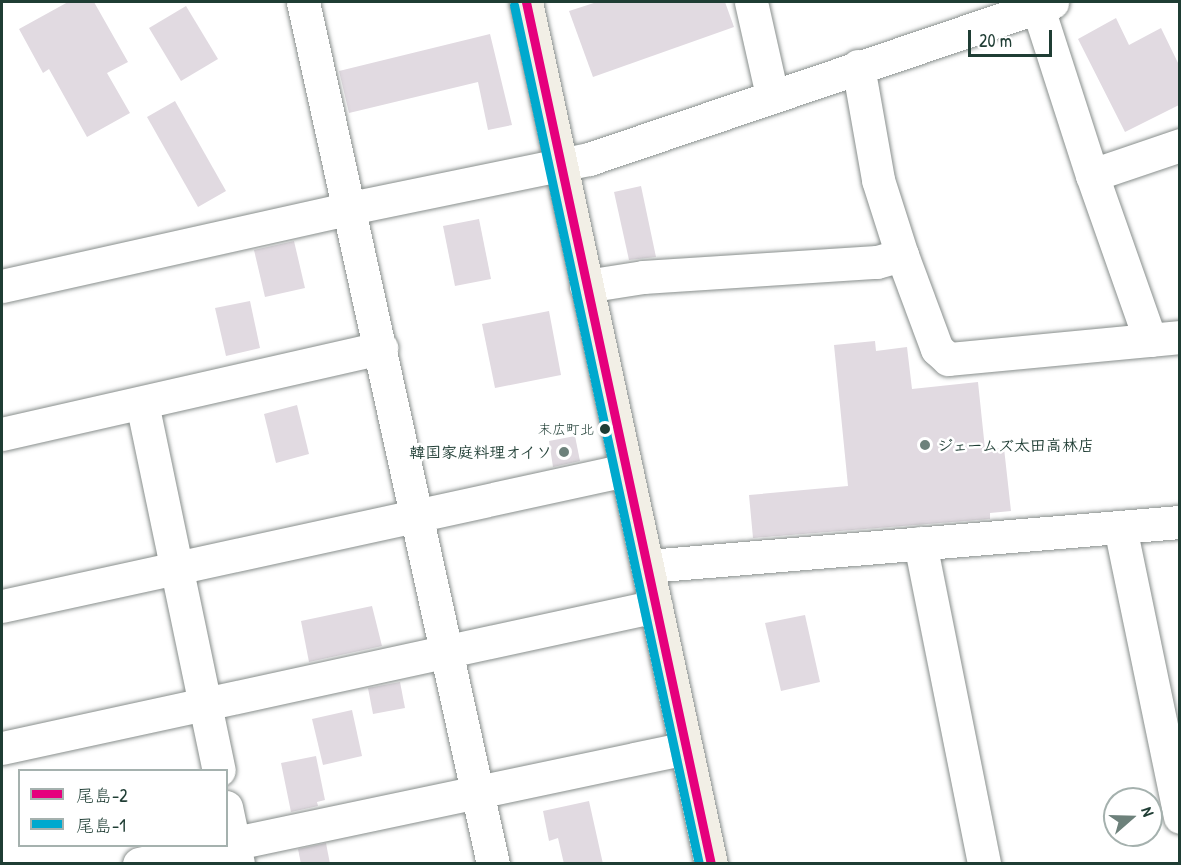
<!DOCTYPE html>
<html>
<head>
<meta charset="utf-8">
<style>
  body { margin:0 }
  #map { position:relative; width:1181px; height:865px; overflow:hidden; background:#fff; font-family:"Patrick Hand","Klee One",sans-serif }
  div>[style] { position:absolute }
  .building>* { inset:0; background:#e1dae1 }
  .roads { filter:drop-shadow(0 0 2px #898f8d) drop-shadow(0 0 2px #898f8d) }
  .minor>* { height:33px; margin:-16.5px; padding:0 16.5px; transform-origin:16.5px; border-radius:16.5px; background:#fff }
  .major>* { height:33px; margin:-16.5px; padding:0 16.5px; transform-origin:16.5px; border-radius:16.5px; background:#f2efe6 }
  .bus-1>* { height:9px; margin:-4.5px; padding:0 4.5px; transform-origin:4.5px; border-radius:4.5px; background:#e5007d }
  .bus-2>* { height:9px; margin:-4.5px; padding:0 4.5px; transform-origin:4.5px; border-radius:4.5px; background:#00a9ce }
  .dots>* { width:16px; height:16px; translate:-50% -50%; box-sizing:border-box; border:3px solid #fff; border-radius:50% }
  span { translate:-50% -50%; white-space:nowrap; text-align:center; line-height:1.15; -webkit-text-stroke:5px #fff; paint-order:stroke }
  .bus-label { font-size:14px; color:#1f3d34 }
  .right { translate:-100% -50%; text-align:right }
  .poi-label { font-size:16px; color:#1f3d34; font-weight:700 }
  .left { translate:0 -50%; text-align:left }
  .frame { position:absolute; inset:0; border:3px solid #1f3d34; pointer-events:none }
  .legend { position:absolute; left:18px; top:769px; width:210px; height:78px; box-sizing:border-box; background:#fff; border:2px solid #a5b1ae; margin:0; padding:8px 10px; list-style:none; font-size:18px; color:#1f3d34 }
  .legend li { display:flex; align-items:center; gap:12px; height:30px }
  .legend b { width:30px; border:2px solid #a5b1ae }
  .north { position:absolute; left:1103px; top:787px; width:60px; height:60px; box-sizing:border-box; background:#fff; border:2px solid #a5b1ae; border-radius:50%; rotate:70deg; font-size:16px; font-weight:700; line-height:24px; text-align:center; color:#1f3d34 }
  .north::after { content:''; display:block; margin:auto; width:21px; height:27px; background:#6d817b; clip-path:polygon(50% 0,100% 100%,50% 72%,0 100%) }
  .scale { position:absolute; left:968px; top:30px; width:84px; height:27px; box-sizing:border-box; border:3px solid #1f3d34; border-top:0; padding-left:8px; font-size:18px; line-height:21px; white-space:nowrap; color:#1f3d34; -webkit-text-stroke:4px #fff; paint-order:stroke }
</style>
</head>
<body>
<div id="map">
  <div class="building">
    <i style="clip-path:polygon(68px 2px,94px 2px,128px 62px,107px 73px,130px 113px,87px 137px,49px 69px,43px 73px,19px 29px)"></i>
    <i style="clip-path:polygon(597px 2px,725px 2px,734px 27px,593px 77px,569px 11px)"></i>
    <i style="clip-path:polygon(186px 6px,218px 59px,181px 81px,149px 28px)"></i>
    <i style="clip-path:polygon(1116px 18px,1129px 45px,1161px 28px,1179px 65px,1179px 105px,1125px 132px,1078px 39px)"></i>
    <i style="clip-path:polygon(490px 34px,512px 125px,488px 130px,478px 82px,349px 113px,339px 71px)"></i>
    <i style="clip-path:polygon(175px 101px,226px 191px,198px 207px,147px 117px)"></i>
    <i style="clip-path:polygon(641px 186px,656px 257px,629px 260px,614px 192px)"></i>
    <i style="clip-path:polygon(479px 219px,491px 279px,455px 286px,443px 226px)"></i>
    <i style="clip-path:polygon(294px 241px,305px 288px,265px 297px,254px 250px)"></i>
    <i style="clip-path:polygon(250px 301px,260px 348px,226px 356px,215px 308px)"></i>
    <i style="clip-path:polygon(549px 311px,561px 375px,495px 388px,482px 324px)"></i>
    <i style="clip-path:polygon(875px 341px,876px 351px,907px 347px,912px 389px,978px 382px,985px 449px,1004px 448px,1011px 511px,990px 513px,990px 519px,753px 538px,749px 495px,848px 486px,834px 345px)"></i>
    <i style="clip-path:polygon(297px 405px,309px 454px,276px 463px,264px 414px)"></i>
    <i style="clip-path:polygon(575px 436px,580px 461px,553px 467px,549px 441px)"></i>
    <i style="clip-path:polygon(372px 606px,382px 646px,309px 662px,301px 621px)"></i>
    <i style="clip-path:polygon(805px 615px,820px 682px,781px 691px,765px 623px)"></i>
    <i style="clip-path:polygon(400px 682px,405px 708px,373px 714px,368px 688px)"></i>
    <i style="clip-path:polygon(352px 710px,362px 756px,323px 765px,312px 719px)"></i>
    <i style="clip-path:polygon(316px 756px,325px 800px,317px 802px,318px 806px,291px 812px,281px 763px)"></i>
    <i style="clip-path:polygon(589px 801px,603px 864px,564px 864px,558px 838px,549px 841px,543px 811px)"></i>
    <i style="clip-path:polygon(326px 843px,330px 864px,301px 864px,298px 849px)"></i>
  </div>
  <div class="roads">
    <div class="minor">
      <i style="left:303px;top:2px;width:883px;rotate:77.57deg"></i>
      <i style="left:751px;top:2px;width:95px;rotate:77.3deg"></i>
      <i style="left:1036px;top:2px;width:182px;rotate:72.1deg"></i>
      <i style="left:1092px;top:175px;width:175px;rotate:70.6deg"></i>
      <i style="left:858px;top:66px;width:116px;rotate:80deg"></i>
      <i style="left:878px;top:180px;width:79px;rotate:72.3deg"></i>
      <i style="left:902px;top:255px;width:100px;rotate:69.6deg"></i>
      <i style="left:937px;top:349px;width:15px;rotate:42deg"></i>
      <i style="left:948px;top:359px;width:233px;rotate:-5.4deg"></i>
      <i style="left:1092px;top:175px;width:93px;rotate:-18.8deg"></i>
      <i style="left:2px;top:286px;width:357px;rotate:-12.6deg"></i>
      <i style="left:350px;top:208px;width:244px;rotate:-11.6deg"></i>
      <i style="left:589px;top:159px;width:489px;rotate:-18.7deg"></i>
      <i style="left:586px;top:286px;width:58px;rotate:-9deg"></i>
      <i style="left:643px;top:277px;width:234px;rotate:-3.7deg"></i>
      <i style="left:877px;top:262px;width:26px;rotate:-16deg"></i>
      <i style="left:142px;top:403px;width:375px;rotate:78.2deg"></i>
      <i style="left:2px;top:434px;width:389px;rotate:-12.8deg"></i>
      <i style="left:1120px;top:527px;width:296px;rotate:78.3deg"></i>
      <i style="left:920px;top:543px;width:327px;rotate:78.7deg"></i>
      <i style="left:648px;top:566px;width:534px;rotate:-4.73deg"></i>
      <i style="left:2px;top:606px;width:639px;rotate:-12.3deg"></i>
      <i style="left:2px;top:748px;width:669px;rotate:-12.25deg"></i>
      <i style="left:226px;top:807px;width:58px;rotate:78.1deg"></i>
      <i style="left:226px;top:845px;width:469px;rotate:-11.9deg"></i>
      <i style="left:139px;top:864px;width:86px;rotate:-12.1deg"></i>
    </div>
    <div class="major">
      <i style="left:526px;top:2px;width:882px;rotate:77.89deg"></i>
    </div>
  </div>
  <div class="bus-1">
    <i style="left:526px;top:2px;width:882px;rotate:77.89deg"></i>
  </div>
  <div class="bus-2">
    <i style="left:514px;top:5px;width:879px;rotate:77.85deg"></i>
  </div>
  <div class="dots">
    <i style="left:605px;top:429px;background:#1f3d34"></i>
    <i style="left:925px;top:445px;background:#6d817b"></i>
    <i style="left:564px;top:452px;background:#6d817b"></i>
  </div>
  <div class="bus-label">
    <span class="right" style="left:594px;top:429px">末広町北</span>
  </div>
  <div class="poi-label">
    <span class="left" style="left:937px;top:445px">ジェームズ太田高林店</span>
    <span class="right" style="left:552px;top:452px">韓国家庭料理オイソ</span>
  </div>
  <div class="frame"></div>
  <ul class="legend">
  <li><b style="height:8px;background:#e5007d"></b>尾島-2</li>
  <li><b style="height:8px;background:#00a9ce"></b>尾島-1</li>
  </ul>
  <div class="north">N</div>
  <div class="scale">20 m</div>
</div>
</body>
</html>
